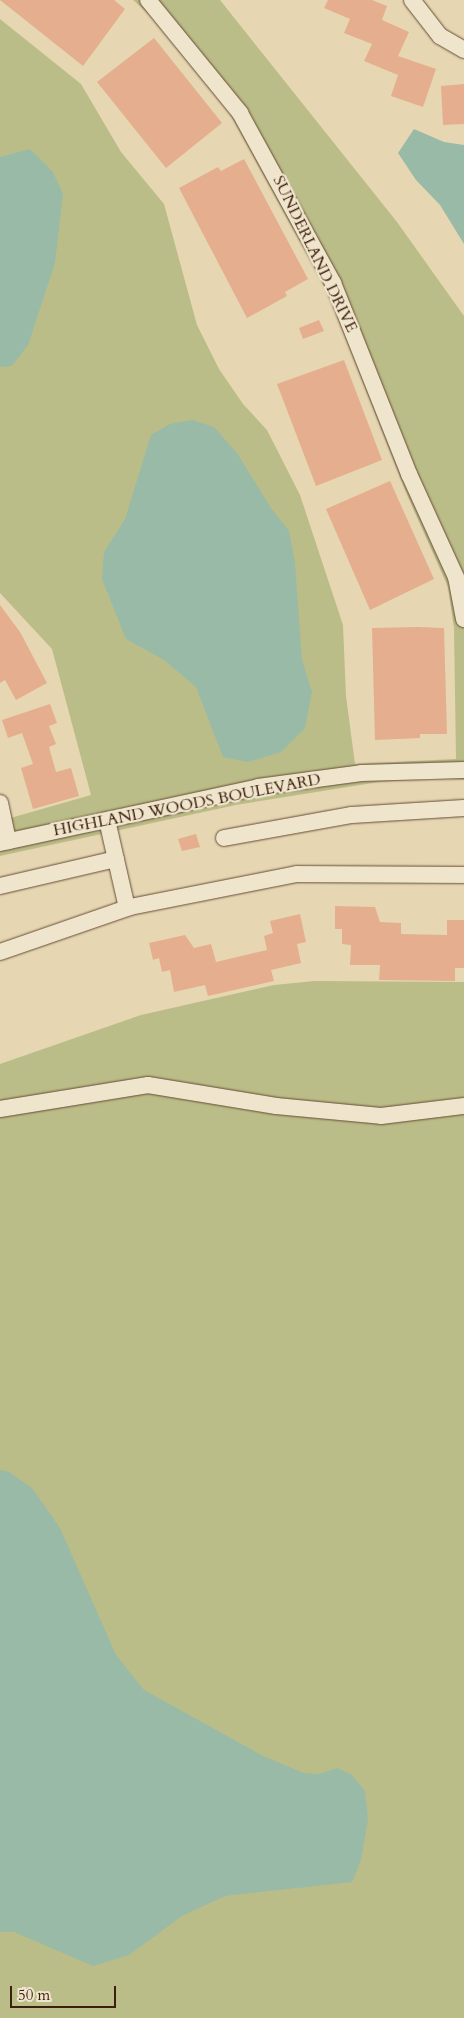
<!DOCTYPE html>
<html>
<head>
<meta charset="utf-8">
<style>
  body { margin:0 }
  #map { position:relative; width:464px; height:2018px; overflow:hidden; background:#e6d7b2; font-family:Cardo,serif }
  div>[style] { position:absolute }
  .green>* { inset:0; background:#bbbd88 }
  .water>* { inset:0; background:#98baa6 }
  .building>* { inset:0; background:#e5ae8e }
  .roads { filter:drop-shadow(0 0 1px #684c36) drop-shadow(0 0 1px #684c36) }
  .minor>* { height:16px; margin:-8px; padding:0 8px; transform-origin:8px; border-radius:8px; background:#efe5cd }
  span { translate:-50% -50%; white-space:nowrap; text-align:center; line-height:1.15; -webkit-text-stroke:4.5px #efe5cd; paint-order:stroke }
  .street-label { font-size:16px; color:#3e1e0c }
  .scale { position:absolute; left:10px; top:1986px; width:106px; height:22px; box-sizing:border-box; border:2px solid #3e1e0c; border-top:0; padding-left:6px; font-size:15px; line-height:18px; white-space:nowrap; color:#3e1e0c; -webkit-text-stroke:4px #efe5cd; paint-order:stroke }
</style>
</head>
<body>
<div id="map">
  <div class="green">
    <i style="clip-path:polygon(133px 0,220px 0,397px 222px,464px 316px,464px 780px,437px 778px,379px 782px,236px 805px,0 856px,0 821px,91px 795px,52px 649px,0 593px,0 19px,81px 84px,121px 152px,164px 204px,197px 325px,219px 369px,243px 404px,267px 430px,300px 495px,343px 625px,346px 696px,355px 764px,456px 759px,454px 628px,448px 587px,405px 490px,327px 291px,229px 112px,151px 16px)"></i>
    <i style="clip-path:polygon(315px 981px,464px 982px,464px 2018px,0 2018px,0 1064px,141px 1015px,274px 985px)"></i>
  </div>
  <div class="water">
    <i style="clip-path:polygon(414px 129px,444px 142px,464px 145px,464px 244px,440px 205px,416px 180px,398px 153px)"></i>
    <i style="clip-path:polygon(30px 149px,53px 172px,63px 194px,55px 263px,28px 345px,12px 366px,0 367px,0 157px)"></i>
    <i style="clip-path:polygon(192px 420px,214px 427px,237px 453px,271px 508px,289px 531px,295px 563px,302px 660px,312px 692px,305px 728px,281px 752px,248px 762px,223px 757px,196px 687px,164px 660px,126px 639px,102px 579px,104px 552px,125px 519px,151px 435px,170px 424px)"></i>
    <i style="clip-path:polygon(0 1470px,9px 1472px,32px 1488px,60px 1528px,116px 1655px,144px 1690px,263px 1756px,304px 1773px,319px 1774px,337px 1768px,352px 1775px,365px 1791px,368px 1819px,361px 1860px,352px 1882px,225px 1896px,182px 1916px,129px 1955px,93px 1966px,14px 1932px,0 1932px)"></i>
  </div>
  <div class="building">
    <i style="clip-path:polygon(0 0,114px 0,125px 9px,83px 66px)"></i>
    <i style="clip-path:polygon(328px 0,372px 0,387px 6px,382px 20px,409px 32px,398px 56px,436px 69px,423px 107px,391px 96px,398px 75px,364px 61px,372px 44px,344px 33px,350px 19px,324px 8px)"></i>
    <i style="clip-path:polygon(154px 38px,222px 123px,166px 168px,97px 82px)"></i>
    <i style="clip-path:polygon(464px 84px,464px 124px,443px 125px,441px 86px)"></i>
    <i style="clip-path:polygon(244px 159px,308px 279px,285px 292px,287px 296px,247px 318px,179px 188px,218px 167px,221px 171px)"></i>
    <i style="clip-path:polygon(319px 320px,324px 331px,303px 339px,299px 328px)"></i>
    <i style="clip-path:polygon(344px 360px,382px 460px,316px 486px,277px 384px)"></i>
    <i style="clip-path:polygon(390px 481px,434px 579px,370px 610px,326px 509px)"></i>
    <i style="clip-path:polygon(0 605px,20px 632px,47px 683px,16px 700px,5px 680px,0 683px)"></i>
    <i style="clip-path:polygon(418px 627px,444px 628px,447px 734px,420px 734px,420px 738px,375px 740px,372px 628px)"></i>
    <i style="clip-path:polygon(50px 704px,57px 723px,49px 726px,56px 744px,49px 747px,56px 772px,71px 768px,79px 796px,33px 809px,21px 768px,33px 764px,22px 733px,8px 738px,2px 720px)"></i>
    <i style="clip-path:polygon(196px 834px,200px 847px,182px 851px,178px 839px)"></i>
    <i style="clip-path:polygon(335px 906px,375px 907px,380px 922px,401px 923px,401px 934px,447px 935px,447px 920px,464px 920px,464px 968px,455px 968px,455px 981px,379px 980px,380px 965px,350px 965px,351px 945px,342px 944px,342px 929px,335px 929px)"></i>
    <i style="clip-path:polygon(300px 914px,306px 942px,297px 944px,301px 963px,271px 970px,274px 981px,208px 996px,205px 985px,174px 992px,170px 970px,162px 972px,159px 958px,153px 960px,149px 943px,185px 935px,194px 948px,211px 944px,216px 962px,267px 950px,264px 936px,273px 933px,270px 921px)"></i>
  </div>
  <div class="roads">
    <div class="minor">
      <i style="left:148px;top:0;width:146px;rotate:50.8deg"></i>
      <i style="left:240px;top:113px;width:194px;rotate:61.3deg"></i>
      <i style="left:333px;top:283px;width:206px;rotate:68.3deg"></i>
      <i style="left:409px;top:474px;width:113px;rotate:65.5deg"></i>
      <i style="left:456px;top:577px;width:43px;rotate:79.2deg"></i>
      <i style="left:412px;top:0;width:46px;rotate:52.1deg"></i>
      <i style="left:440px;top:36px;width:28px;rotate:30deg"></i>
      <i style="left:0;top:803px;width:39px;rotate:78deg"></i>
      <i style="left:107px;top:820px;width:90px;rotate:77.2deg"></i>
      <i style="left:224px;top:838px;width:130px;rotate:-10.2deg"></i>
      <i style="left:352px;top:815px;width:112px;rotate:-3.6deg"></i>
      <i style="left:0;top:843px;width:264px;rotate:-12.2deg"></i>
      <i style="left:258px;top:787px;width:104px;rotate:-7.7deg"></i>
      <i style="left:361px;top:773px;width:103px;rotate:-1.7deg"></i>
      <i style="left:0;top:886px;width:119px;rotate:-13.1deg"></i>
      <i style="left:0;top:952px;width:138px;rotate:-19.1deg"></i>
      <i style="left:130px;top:907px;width:170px;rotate:-11.2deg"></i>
      <i style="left:297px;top:874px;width:167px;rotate:0.3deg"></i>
      <i style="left:0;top:1109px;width:150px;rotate:-9.2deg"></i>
      <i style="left:148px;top:1085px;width:130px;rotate:9.3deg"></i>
      <i style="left:276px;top:1106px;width:105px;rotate:5.4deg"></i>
      <i style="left:381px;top:1116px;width:84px;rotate:-6.9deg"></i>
    </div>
  </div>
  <div class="street-label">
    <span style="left:315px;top:254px;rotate:64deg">SUNDERLAND DRIVE</span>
    <span style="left:187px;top:805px;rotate:-11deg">HIGHLAND WOODS BOULEVARD</span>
  </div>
  <div class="scale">50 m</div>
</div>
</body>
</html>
